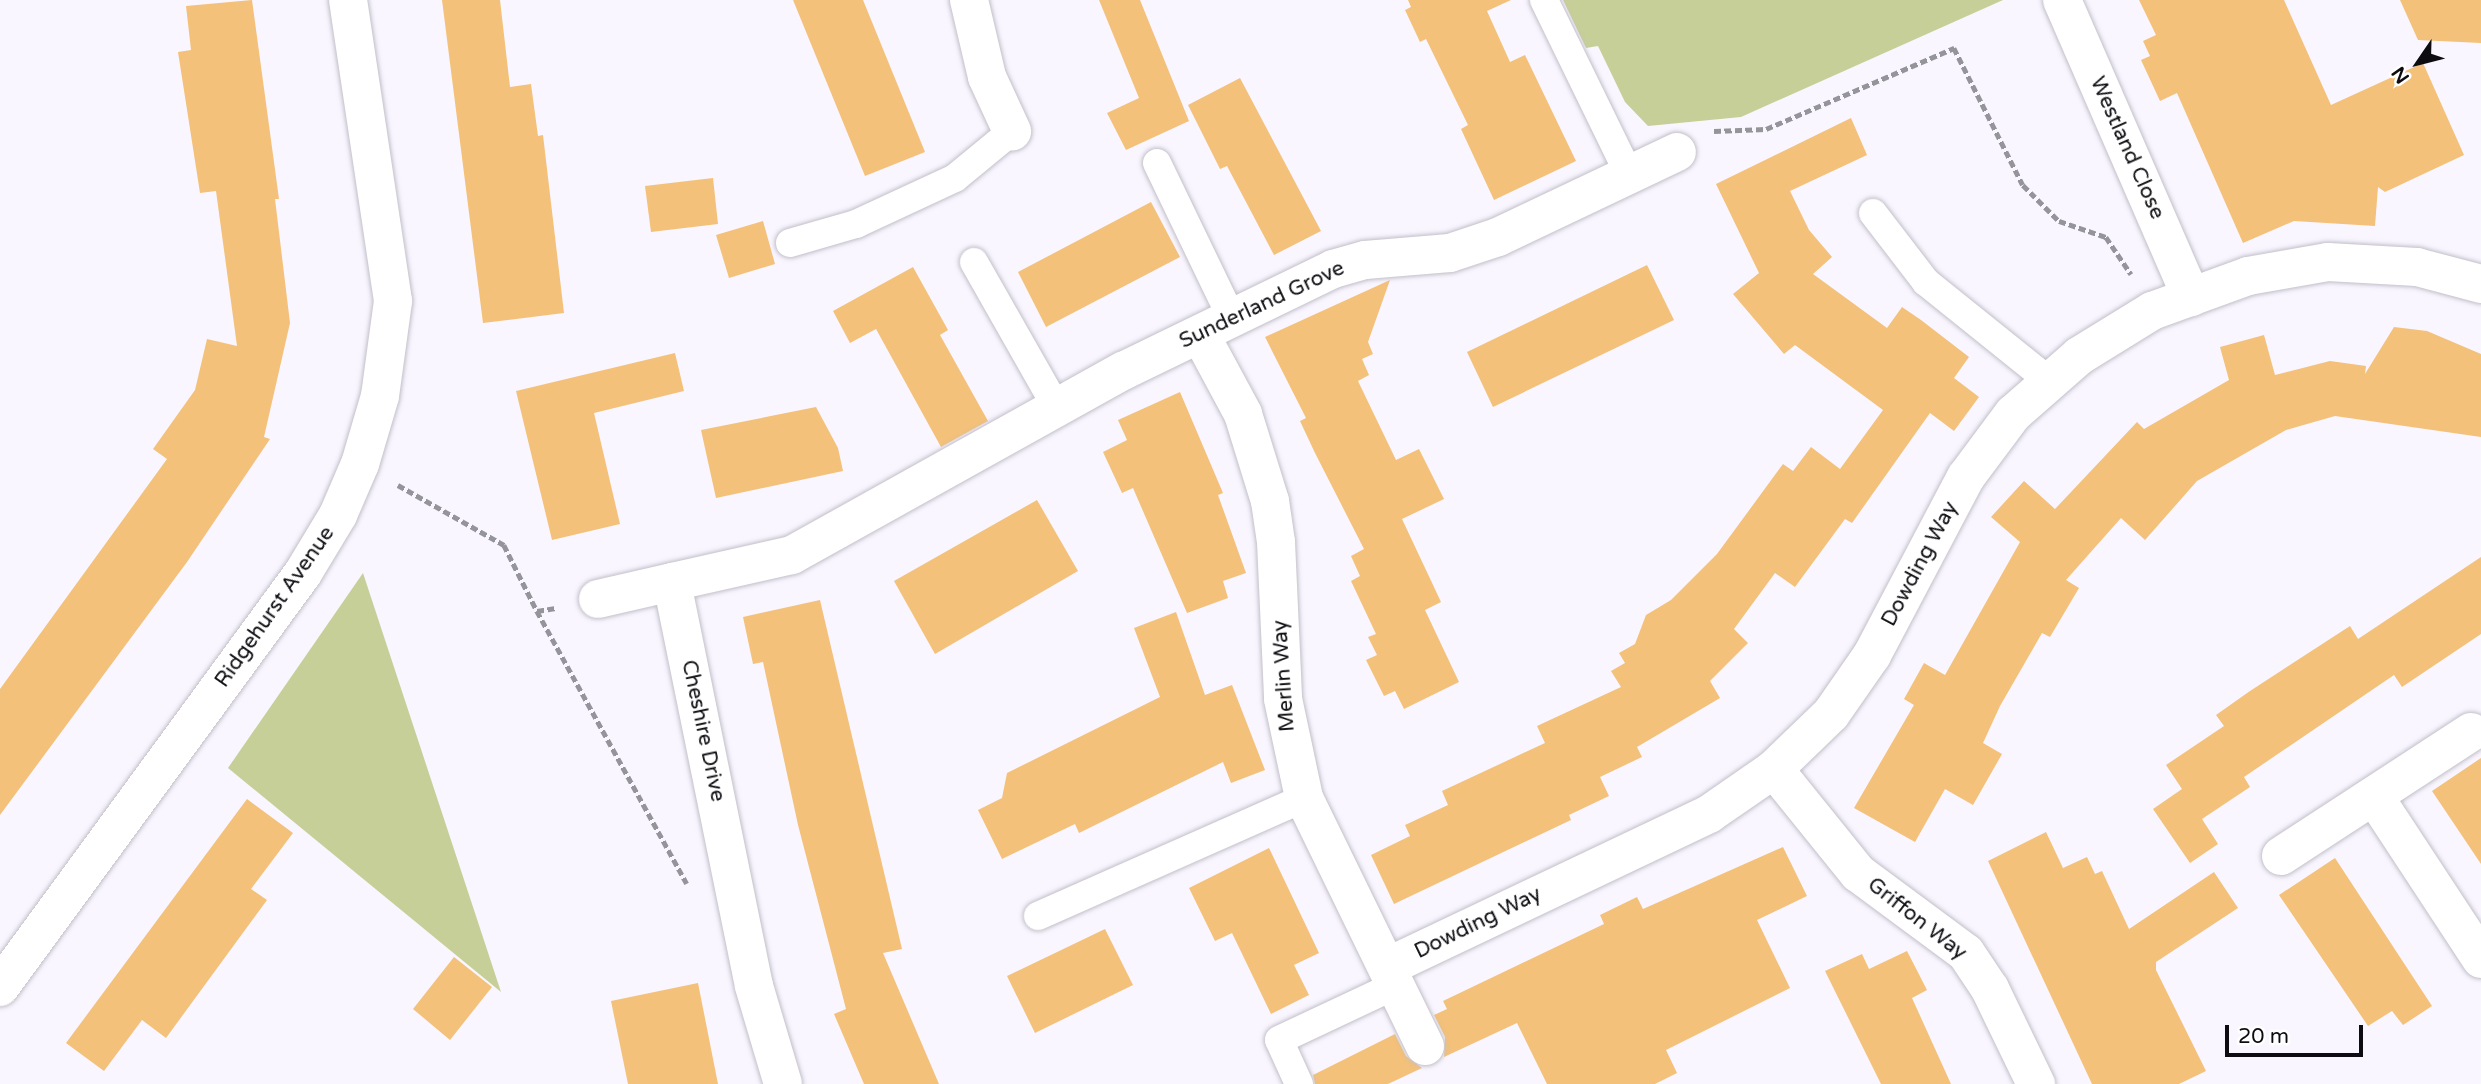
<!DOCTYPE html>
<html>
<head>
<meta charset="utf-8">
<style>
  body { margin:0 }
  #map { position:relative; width:2481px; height:1084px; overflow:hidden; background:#f9f6ff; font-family:"Varela Round",sans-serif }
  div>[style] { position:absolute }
  .green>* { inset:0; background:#c7cf98 }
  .building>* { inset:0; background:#f3c179 }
  .path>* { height:4.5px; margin-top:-2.25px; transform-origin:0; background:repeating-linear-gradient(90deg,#96949b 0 7px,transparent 0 10.5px) }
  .roads { filter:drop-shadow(0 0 2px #c2bfc9) drop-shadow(0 0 2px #c2bfc9) }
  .service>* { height:28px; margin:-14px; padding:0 14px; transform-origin:14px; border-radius:14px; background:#fff }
  .minor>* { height:38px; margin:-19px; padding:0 19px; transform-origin:19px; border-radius:19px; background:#fff }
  span { translate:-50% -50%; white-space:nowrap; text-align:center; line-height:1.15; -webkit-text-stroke:7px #fff; paint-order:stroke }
  .street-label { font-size:21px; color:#0d0c10 }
  .north { position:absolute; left:2383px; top:28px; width:70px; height:70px; -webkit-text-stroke:5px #fff; paint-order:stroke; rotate:235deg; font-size:19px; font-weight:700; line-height:28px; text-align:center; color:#0d0c10 }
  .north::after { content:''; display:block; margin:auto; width:24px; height:32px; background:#0d0c10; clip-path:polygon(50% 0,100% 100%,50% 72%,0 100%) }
  .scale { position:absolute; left:2225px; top:1025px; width:138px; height:32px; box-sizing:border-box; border:4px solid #0d0c10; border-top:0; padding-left:9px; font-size:21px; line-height:24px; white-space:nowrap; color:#0d0c10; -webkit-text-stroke:5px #fff; paint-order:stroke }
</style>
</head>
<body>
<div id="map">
  <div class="green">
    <i style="clip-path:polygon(1563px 0,2003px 0,1741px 117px,1648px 126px,1625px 102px,1598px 46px,1586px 48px)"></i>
    <i style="clip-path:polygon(363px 573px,501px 992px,228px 768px)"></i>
  </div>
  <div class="building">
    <i style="clip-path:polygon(252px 0,279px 199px,275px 199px,290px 323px,264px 437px,270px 439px,187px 562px,0 815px,0 689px,167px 459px,153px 449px,195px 390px,207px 339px,237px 346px,216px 191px,200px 193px,178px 52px,191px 50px,186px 6px)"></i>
    <i style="clip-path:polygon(442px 0,500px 0,510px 87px,531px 84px,538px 136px,543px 135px,564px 313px,483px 323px)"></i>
    <i style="clip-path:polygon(793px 0,863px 0,925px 152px,865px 176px)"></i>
    <i style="clip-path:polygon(1099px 0,1140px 0,1189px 121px,1126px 150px,1107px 113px,1139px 98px)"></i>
    <i style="clip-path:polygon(1408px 0,1511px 0,1487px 11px,1510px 62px,1525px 55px,1576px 161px,1494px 200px,1461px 129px,1468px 125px,1426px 39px,1420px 42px,1405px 10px,1411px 7px)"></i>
    <i style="clip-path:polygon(2139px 0,2284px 0,2331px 105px,2423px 63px,2464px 155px,2385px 192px,2378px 187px,2375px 226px,2294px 221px,2243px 243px,2177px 93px,2160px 101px,2141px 60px,2150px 56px,2143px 41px,2156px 35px)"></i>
    <i style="clip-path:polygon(2400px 0,2481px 0,2481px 43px,2418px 40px)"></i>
    <i style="clip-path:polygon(1240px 78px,1321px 231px,1274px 255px,1227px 166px,1220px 169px,1188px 105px)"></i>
    <i style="clip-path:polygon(1851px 118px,1867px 155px,1790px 191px,1809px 230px,1832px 257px,1813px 274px,1887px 328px,1902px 307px,1921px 320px,1969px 357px,1954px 378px,1979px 397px,1954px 431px,1930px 413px,1852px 523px,1845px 519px,1795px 587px,1775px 573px,1734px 629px,1748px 643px,1710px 681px,1720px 698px,1637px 747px,1642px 757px,1600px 777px,1609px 796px,1569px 815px,1571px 820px,1394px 904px,1371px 855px,1410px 836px,1405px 825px,1448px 805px,1442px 791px,1545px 743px,1537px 726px,1621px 687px,1611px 671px,1625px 663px,1619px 653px,1635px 644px,1646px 615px,1671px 600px,1717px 554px,1783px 464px,1793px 471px,1811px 447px,1840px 469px,1883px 410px,1795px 345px,1784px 354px,1733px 294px,1759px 273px,1716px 184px)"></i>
    <i style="clip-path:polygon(713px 178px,718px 224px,651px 232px,645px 186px)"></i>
    <i style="clip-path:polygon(1151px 202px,1180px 257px,1046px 327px,1018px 272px)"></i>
    <i style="clip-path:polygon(763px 221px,775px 264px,729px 278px,716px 235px)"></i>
    <i style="clip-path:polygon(1647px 265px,1674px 320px,1493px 407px,1467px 352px)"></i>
    <i style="clip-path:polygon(913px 267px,948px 330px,940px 335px,988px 421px,941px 447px,876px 329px,850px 343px,833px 311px)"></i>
    <i style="clip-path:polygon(1390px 280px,1368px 342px,1373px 354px,1362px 359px,1369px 375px,1358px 381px,1396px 460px,1419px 449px,1444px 499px,1402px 519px,1441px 602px,1425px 610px,1459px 682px,1404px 709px,1395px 691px,1384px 696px,1366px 660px,1377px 655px,1368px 637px,1376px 634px,1351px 581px,1360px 576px,1351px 556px,1364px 549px,1315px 453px,1300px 421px,1306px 418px,1265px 337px)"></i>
    <i style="clip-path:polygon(2394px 327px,2427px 331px,2481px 354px,2481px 437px,2335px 416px,2286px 430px,2197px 481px,2145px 540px,2121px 518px,2066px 580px,2079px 588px,2050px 637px,2042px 633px,2000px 706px,1983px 743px,2002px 754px,1973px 805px,1945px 789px,1915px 842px,1854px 808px,1914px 705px,1904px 699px,1924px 663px,1945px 675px,2020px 542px,1991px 517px,2024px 481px,2055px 509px,2137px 422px,2144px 429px,2229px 380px,2220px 347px,2264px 335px,2275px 375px,2330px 361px,2366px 366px,2365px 374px)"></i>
    <i style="clip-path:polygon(675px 353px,684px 391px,594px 413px,620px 524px,552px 540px,516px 391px)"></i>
    <i style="clip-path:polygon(1180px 392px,1223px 493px,1218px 495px,1246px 573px,1223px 581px,1228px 598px,1187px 613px,1133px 488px,1122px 493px,1103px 452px,1127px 440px,1118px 420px)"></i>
    <i style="clip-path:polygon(816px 407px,838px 448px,843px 471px,716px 498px,701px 430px)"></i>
    <i style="clip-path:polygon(1037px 500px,1078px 571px,935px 654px,894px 581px)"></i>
    <i style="clip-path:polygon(2481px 557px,2481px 634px,2402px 687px,2394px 675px,2244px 777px,2250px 787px,2202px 819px,2218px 844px,2190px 863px,2153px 809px,2182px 789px,2166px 765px,2224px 726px,2216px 715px,2250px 691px,2350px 626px,2358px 639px)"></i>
    <i style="clip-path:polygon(820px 600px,902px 949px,883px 953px,939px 1084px,864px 1084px,834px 1014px,846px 1009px,798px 825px,763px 662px,753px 664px,743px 617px)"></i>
    <i style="clip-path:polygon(1176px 612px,1205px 695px,1232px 685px,1265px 770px,1231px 783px,1223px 762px,1079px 833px,1075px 824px,1002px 859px,978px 810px,1002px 798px,1007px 773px,1160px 697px,1134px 628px)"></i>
    <i style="clip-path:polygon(2481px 758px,2481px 864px,2432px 791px)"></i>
    <i style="clip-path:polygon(247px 799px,293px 833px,251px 889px,267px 900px,166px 1038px,142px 1020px,104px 1071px,66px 1043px)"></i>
    <i style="clip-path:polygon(2046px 832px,2063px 868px,2087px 857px,2095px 874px,2102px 871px,2129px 929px,2214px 872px,2238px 908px,2156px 962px,2156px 970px,2206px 1071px,2179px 1084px,2092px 1084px,1988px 861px)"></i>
    <i style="clip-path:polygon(1783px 847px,1807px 896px,1757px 920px,1790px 988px,1666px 1050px,1677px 1073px,1655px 1084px,1547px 1084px,1517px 1023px,1444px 1057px,1445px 1037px,1434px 1015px,1447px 1009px,1443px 1001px,1604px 924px,1600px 915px,1637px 897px,1643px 909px)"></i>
    <i style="clip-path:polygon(1269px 848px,1319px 953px,1294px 965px,1309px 995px,1271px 1014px,1232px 933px,1215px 941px,1189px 888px)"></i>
    <i style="clip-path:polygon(2335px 858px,2432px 1006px,2403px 1025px,2392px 1011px,2368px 1026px,2279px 895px)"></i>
    <i style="clip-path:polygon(1105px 929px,1133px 985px,1035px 1033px,1007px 976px)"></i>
    <i style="clip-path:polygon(1907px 951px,1927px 990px,1912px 998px,1951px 1084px,1881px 1084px,1825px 971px,1862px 954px,1869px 969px)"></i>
    <i style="clip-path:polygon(454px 957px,492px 987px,450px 1040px,413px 1009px)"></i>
    <i style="clip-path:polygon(698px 983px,718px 1084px,628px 1084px,611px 1001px)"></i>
    <i style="clip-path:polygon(1395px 1034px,1406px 1056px,1422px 1068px,1388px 1084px,1315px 1084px,1313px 1075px)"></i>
  </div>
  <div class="path">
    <i style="left:1714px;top:131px;width:52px;rotate:-2.2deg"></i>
    <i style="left:1766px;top:129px;width:205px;rotate:-23.3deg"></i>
    <i style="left:1954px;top:48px;width:153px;rotate:63.3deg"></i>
    <i style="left:2023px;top:185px;width:51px;rotate:45deg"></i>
    <i style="left:2059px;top:221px;width:50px;rotate:18.8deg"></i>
    <i style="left:2106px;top:237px;width:45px;rotate:56deg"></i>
    <i style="left:398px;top:485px;width:122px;rotate:29.5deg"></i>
    <i style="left:504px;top:545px;width:74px;rotate:63.4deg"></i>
    <i style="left:537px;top:611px;width:19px;rotate:-9deg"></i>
    <i style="left:537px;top:611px;width:311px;rotate:61.2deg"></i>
  </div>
  <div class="roads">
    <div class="service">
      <i style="left:1544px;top:0;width:196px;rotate:64deg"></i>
      <i style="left:1157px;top:163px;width:171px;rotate:64.3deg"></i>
      <i style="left:1873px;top:213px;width:87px;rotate:52.5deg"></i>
      <i style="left:1926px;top:282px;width:156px;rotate:38.8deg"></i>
      <i style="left:790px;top:243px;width:69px;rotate:-16.1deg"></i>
      <i style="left:856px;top:224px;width:109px;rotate:-24.9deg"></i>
      <i style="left:955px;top:178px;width:74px;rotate:-39.5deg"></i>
      <i style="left:974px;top:262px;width:168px;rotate:60.4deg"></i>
      <i style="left:1038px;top:916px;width:291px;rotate:-23.9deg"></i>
      <i style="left:1299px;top:1084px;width:48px;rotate:-114.4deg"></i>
      <i style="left:1279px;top:1040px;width:129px;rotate:-25.2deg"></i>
    </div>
    <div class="minor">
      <i style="left:969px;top:0;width:79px;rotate:76.8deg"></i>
      <i style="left:987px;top:77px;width:60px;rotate:65.2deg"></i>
      <i style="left:2062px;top:0;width:324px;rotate:66.5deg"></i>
      <i style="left:1200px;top:334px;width:91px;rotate:61.7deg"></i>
      <i style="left:1243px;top:414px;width:91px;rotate:72.8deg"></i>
      <i style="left:1270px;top:501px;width:41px;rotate:81.7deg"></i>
      <i style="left:1276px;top:542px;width:157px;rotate:87.4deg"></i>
      <i style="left:1283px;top:699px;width:101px;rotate:78deg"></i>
      <i style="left:1304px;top:798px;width:276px;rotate:64deg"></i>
      <i style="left:598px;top:599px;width:76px;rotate:-12.9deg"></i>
      <i style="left:1774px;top:769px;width:134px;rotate:51.1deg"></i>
      <i style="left:1858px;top:873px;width:134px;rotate:36.5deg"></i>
      <i style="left:1966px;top:953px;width:43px;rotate:56.3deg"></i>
      <i style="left:1990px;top:989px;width:106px;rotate:64.2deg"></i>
      <i style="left:2374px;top:796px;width:195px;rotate:56.7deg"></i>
      <i style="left:2281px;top:856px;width:227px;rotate:-33.1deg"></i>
      <i style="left:1387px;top:967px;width:357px;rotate:-25.4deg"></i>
      <i style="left:1709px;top:814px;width:79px;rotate:-34.7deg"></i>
      <i style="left:1774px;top:769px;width:79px;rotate:-44deg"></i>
      <i style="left:1831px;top:714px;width:72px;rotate:-55.2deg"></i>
      <i style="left:1872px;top:655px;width:201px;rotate:-62.2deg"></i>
      <i style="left:1966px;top:477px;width:79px;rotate:-53.3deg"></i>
      <i style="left:2013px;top:414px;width:88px;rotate:-41.3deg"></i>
      <i style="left:2079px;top:356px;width:86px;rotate:-31.7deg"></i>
      <i style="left:2152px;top:311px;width:102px;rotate:-20deg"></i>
      <i style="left:2248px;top:276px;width:81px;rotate:-9.9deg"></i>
      <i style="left:2328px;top:262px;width:89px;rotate:3.2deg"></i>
      <i style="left:2417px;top:267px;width:66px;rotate:14.9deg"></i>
      <i style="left:0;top:987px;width:513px;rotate:-53.8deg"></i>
      <i style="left:303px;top:573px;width:68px;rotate:-58.9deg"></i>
      <i style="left:338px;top:515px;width:56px;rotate:-66.7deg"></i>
      <i style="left:360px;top:464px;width:71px;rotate:-73.6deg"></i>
      <i style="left:380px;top:396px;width:96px;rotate:-82.2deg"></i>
      <i style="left:393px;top:301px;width:304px;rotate:-98.5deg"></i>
      <i style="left:783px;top:1084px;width:102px;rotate:-106.5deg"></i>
      <i style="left:754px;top:986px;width:412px;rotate:-101.5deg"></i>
      <i style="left:672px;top:582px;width:123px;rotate:-12.7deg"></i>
      <i style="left:792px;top:555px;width:379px;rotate:-29.1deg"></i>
      <i style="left:1123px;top:371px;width:233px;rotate:-25.9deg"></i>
      <i style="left:1333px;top:269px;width:33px;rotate:-16deg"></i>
      <i style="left:1365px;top:260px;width:85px;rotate:-4.7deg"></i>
      <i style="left:1450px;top:253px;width:51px;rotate:-18.4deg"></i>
      <i style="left:1498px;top:237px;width:198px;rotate:-25.4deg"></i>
    </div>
  </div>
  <div class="street-label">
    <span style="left:2127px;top:148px;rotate:66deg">Westland Close</span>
    <span style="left:1262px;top:305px;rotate:-25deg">Sunderland Grove</span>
    <span style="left:1920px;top:564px;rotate:-62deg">Dowding Way</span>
    <span style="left:275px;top:607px;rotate:-55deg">Ridgehurst Avenue</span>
    <span style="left:1284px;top:676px;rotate:-94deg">Merlin Way</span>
    <span style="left:703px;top:731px;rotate:78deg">Cheshire Drive</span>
    <span style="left:1917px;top:919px;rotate:38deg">Griffon Way</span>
    <span style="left:1478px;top:923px;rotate:-26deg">Dowding Way</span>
  </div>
  <div class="north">N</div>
  <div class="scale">20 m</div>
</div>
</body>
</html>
